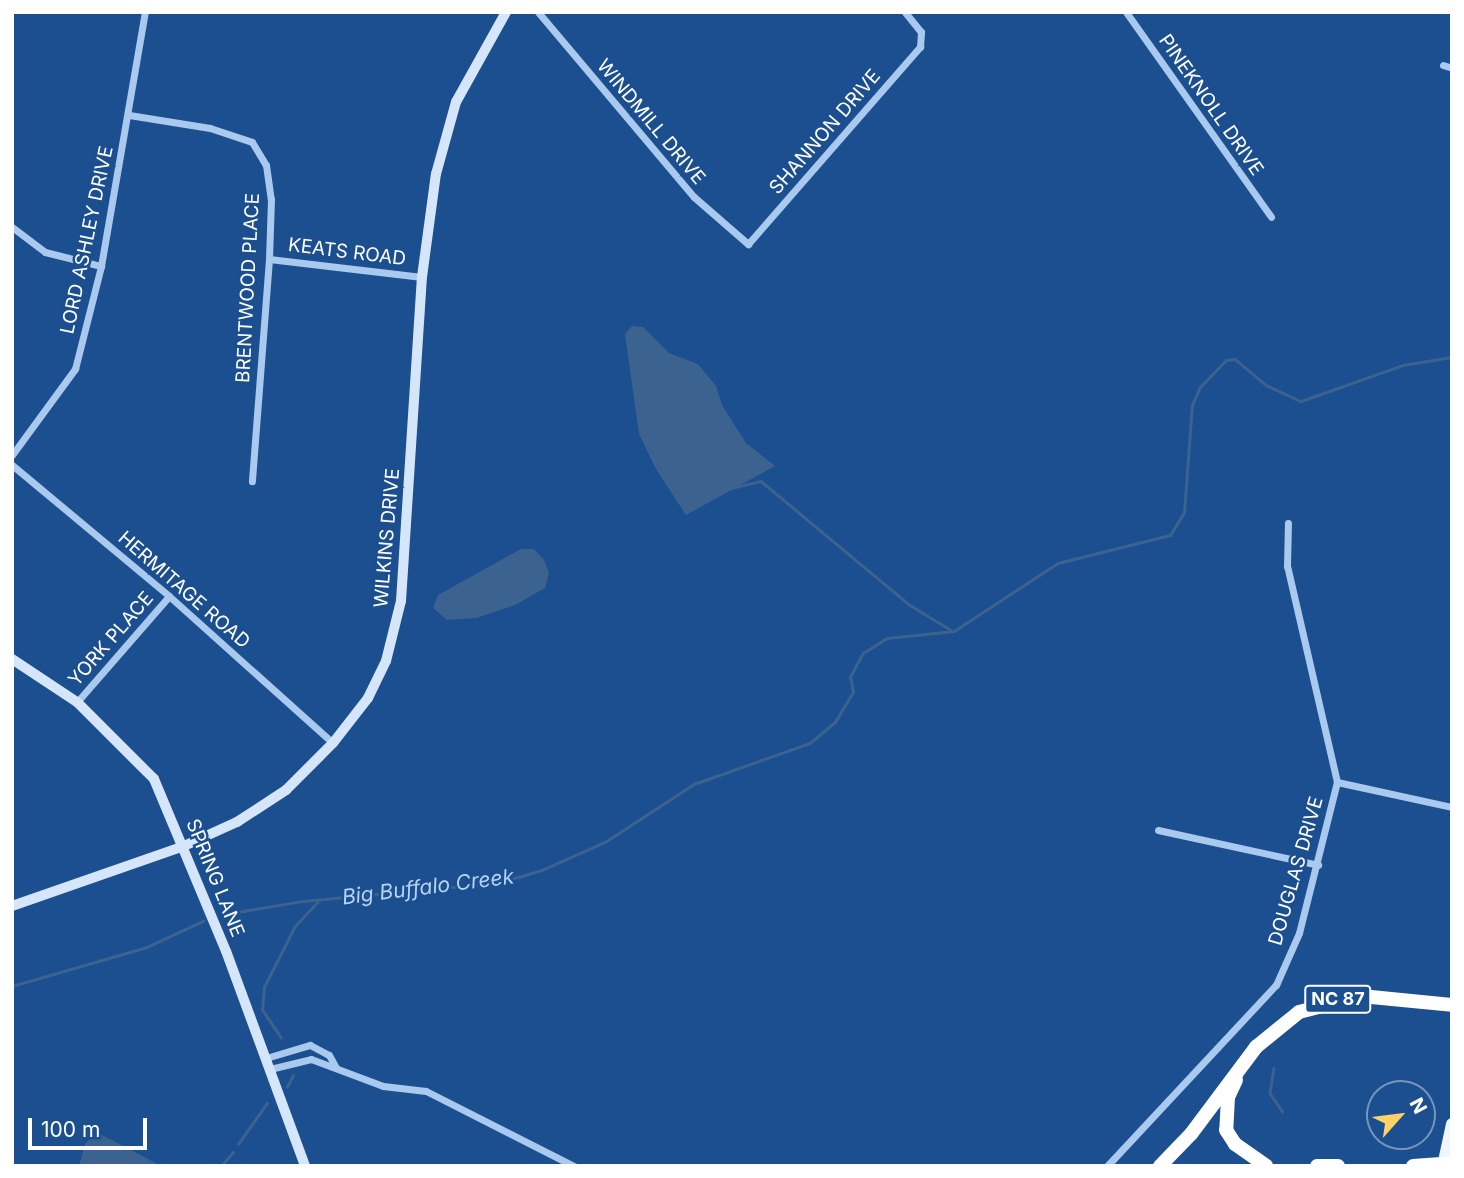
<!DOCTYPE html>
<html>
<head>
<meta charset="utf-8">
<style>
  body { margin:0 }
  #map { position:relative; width:1464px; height:1178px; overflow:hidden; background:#1b4f8f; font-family:Inter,sans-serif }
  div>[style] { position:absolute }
  .water>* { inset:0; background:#3c6290 }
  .stream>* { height:2.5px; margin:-1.25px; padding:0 1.25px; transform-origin:1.25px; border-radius:1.25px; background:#3c6290 }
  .street>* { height:7px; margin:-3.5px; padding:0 3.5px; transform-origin:3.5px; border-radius:3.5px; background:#a9c9ee }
  .secondary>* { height:10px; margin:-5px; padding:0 5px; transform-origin:5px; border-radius:5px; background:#d6e6fa }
  .primary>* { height:12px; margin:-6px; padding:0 6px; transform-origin:6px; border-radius:6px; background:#f0f6ff }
  .highway>* { height:14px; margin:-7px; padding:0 7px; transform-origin:7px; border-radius:7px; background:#fff }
  .highway-bridge>* { height:14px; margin:-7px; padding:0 7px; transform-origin:7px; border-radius:7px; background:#fff }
  span { translate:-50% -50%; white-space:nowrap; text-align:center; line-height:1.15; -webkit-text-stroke:5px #1b4f8f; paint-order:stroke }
  .shield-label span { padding:2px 5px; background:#1b4f8f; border:2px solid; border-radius:5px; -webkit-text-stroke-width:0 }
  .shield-label { font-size:18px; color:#fff; font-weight:700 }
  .street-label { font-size:19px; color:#fff }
  .water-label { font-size:21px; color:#b5d3f5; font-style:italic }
  .frame { position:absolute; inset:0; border:14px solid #fff; pointer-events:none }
  .north { position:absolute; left:1366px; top:1080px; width:70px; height:70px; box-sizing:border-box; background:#1b4f8f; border:2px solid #7695bc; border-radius:50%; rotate:62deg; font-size:19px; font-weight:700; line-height:28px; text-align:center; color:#fff }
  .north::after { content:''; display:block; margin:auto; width:24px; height:32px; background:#ffd166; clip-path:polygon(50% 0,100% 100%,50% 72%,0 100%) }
  .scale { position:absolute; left:28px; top:1118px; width:119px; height:32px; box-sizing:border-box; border:4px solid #fff; border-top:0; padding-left:9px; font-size:21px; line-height:24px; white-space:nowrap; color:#fff; -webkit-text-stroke:5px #1b4f8f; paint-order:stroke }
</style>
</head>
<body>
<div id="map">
  <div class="water">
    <i style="clip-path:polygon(632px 326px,643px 327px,669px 353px,698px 364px,716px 386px,722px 405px,746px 443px,775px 466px,686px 515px,656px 469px,639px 434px,625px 334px)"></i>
    <i style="clip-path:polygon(521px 549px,534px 549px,544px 560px,549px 573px,545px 588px,515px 605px,476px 618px,447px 620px,433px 608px,438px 595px)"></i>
    <i style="clip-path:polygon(96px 1132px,133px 1151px,161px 1166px,79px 1166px,85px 1144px)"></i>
  </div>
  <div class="stream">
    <i style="left:731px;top:488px;width:31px;rotate:-13deg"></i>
    <i style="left:761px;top:481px;width:194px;rotate:39.8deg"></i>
    <i style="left:910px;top:605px;width:48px;rotate:31.4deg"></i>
    <i style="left:225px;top:914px;width:79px;rotate:-9.5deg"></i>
    <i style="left:303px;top:901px;width:196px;rotate:-5.3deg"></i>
    <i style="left:498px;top:883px;width:46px;rotate:-16.5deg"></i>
    <i style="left:542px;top:870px;width:69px;rotate:-24deg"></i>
    <i style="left:605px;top:842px;width:106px;rotate:-33.1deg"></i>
    <i style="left:694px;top:784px;width:123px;rotate:-19.5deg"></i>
    <i style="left:810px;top:743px;width:33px;rotate:-40deg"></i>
    <i style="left:835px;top:722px;width:35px;rotate:-59deg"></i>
    <i style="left:853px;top:692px;width:15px;rotate:-101deg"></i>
    <i style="left:850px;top:677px;width:27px;rotate:-62deg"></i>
    <i style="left:863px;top:653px;width:28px;rotate:-32deg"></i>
    <i style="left:887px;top:638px;width:67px;rotate:-6deg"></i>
    <i style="left:954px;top:631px;width:124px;rotate:-33.2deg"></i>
    <i style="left:1058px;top:563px;width:115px;rotate:-14deg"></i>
    <i style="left:1170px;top:535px;width:26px;rotate:-58deg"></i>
    <i style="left:1184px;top:513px;width:108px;rotate:-85.8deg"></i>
    <i style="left:1192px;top:405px;width:20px;rotate:-66deg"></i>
    <i style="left:1200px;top:387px;width:37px;rotate:-46deg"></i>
    <i style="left:1226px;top:360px;width:9px;rotate:-6deg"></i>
    <i style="left:1235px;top:359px;width:40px;rotate:40deg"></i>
    <i style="left:1266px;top:385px;width:38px;rotate:25deg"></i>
    <i style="left:1301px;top:401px;width:108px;rotate:-19.4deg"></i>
    <i style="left:1403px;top:365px;width:50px;rotate:-9.3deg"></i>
    <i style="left:12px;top:986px;width:141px;rotate:-16.1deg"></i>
    <i style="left:147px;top:947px;width:62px;rotate:-24.9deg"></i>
    <i style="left:281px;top:1038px;width:34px;rotate:-124deg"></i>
    <i style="left:262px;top:1010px;width:23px;rotate:-85deg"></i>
    <i style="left:264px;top:987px;width:68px;rotate:-63.1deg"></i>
    <i style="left:295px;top:926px;width:35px;rotate:-47deg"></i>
    <i style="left:1274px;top:1068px;width:25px;rotate:99deg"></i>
    <i style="left:1270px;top:1093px;width:22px;rotate:56deg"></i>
    <i style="left:287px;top:1087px;width:13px;rotate:-63deg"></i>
    <i style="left:238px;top:1144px;width:50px;rotate:-54.7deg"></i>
    <i style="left:221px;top:1166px;width:18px;rotate:-49deg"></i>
  </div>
  <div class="street">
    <i style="left:538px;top:12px;width:242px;rotate:49.9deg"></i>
    <i style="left:694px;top:197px;width:72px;rotate:41deg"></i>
    <i style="left:748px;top:244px;width:262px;rotate:-48.9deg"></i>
    <i style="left:920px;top:47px;width:15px;rotate:-86deg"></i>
    <i style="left:921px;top:32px;width:26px;rotate:-129deg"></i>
    <i style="left:1126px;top:12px;width:251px;rotate:54.7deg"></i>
    <i style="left:1443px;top:65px;width:9px;rotate:18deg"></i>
    <i style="left:129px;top:115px;width:82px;rotate:9.1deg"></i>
    <i style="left:210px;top:128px;width:44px;rotate:18.4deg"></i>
    <i style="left:252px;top:142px;width:27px;rotate:59deg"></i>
    <i style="left:266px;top:165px;width:34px;rotate:82deg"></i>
    <i style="left:271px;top:199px;width:60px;rotate:91.9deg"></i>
    <i style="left:269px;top:259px;width:223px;rotate:94.4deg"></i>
    <i style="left:12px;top:227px;width:41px;rotate:37.1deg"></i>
    <i style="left:45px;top:252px;width:58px;rotate:14deg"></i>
    <i style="left:269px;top:259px;width:154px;rotate:6.7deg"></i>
    <i style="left:12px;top:455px;width:107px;rotate:-53.8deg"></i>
    <i style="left:75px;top:369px;width:106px;rotate:-75.8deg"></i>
    <i style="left:101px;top:266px;width:258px;rotate:-80.2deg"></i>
    <i style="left:12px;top:465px;width:204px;rotate:39.8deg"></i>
    <i style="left:169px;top:596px;width:220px;rotate:41.9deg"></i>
    <i style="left:77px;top:702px;width:140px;rotate:-49deg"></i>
    <i style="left:1337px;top:782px;width:118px;rotate:12.3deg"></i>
    <i style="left:1158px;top:830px;width:164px;rotate:12.3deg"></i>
    <i style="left:266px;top:1058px;width:46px;rotate:-16.5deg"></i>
    <i style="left:310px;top:1045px;width:21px;rotate:28deg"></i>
    <i style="left:329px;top:1055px;width:13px;rotate:61deg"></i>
    <i style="left:270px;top:1069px;width:42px;rotate:-13.7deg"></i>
    <i style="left:311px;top:1059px;width:77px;rotate:20.6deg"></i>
    <i style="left:383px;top:1086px;width:43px;rotate:6.6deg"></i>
    <i style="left:426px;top:1091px;width:166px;rotate:26.9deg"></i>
    <i style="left:1107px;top:1166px;width:248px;rotate:-47deg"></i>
    <i style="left:1276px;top:985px;width:57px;rotate:-66.1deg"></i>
    <i style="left:1299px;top:933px;width:156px;rotate:-75.9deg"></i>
    <i style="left:1337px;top:782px;width:222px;rotate:-103deg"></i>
    <i style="left:1287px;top:566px;width:43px;rotate:-88.7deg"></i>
  </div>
  <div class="secondary">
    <i style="left:12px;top:659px;width:78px;rotate:33.5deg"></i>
    <i style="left:77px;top:702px;width:109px;rotate:45deg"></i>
    <i style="left:154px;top:779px;width:186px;rotate:67.3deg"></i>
    <i style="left:226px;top:951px;width:229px;rotate:69.8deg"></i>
    <i style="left:12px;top:906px;width:182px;rotate:-19.2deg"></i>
    <i style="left:184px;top:846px;width:58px;rotate:-24.4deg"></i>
    <i style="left:237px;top:822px;width:59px;rotate:-33.1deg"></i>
    <i style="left:286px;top:790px;width:66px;rotate:-45deg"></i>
    <i style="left:333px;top:743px;width:57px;rotate:-52.1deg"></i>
    <i style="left:368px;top:698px;width:41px;rotate:-64.1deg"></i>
    <i style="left:386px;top:661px;width:62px;rotate:-76deg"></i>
    <i style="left:401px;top:601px;width:325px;rotate:-86.3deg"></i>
    <i style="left:422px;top:277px;width:104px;rotate:-82.3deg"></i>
    <i style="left:436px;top:174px;width:75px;rotate:-74.5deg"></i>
    <i style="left:456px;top:102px;width:103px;rotate:-60.9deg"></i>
  </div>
  <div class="primary">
    <i style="left:1443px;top:1166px;width:43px;rotate:-77.9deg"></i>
  </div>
  <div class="highway">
    <i style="left:1236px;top:1080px;width:19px;rotate:115deg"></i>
    <i style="left:1228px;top:1097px;width:33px;rotate:93deg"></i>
    <i style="left:1226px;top:1130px;width:17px;rotate:57deg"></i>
    <i style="left:1235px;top:1144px;width:38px;rotate:35deg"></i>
    <i style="left:1160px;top:1166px;width:45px;rotate:-45.9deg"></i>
    <i style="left:1191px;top:1134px;width:109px;rotate:-53.2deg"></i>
    <i style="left:1256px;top:1047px;width:55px;rotate:-39.1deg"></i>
    <i style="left:1299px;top:1012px;width:64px;rotate:-14.5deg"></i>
    <i style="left:1361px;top:996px;width:91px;rotate:5.6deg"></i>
    <i style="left:1317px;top:1166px;width:21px"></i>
  </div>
  <div class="highway-bridge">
    <i style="left:1413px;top:1166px;width:39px;rotate:-4deg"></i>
  </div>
  <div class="shield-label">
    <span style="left:1338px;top:999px">NC 87</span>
  </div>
  <div class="street-label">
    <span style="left:1211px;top:105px;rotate:55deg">PINEKNOLL DRIVE</span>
    <span style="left:651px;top:122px;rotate:50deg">WINDMILL DRIVE</span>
    <span style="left:825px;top:132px;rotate:-49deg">SHANNON DRIVE</span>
    <span style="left:87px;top:240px;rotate:-78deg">LORD ASHLEY DRIVE</span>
    <span style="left:347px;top:252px;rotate:7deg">KEATS ROAD</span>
    <span style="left:248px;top:288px;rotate:-87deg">BRENTWOOD PLACE</span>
    <span style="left:387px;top:538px;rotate:-85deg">WILKINS DRIVE</span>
    <span style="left:184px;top:590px;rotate:41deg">HERMITAGE ROAD</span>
    <span style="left:111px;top:639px;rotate:-49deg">YORK PLACE</span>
    <span style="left:1296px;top:871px;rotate:-74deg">DOUGLAS DRIVE</span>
    <span style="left:215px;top:878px;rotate:68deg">SPRING LANE</span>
  </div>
  <div class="water-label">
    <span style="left:428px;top:887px;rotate:-7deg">Big Buffalo Creek</span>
  </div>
  <div class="frame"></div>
  <div class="north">N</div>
  <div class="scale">100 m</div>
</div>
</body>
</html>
